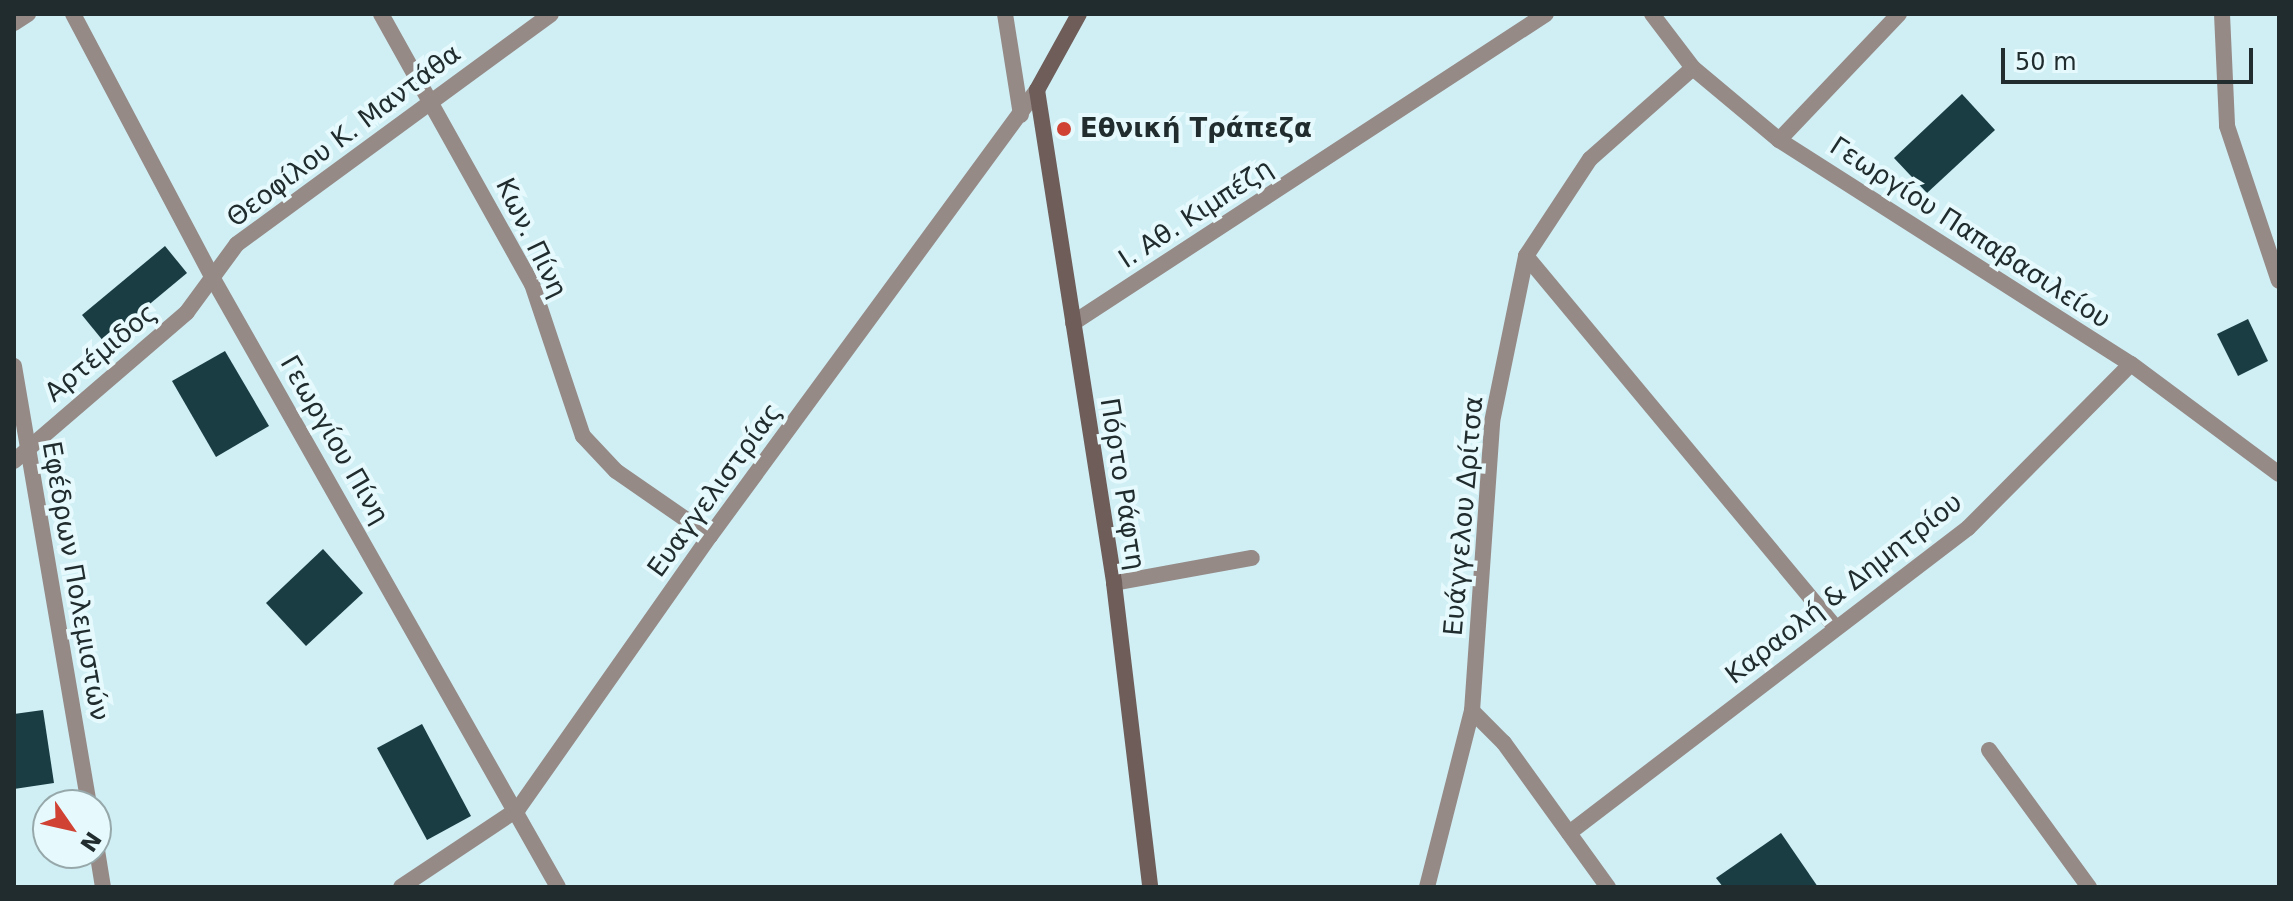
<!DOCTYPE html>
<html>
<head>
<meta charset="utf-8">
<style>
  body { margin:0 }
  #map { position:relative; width:2293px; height:901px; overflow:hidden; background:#cfeff5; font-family:"DejaVu Sans",sans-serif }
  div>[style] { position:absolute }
  .building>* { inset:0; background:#1a3d43 }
  .service>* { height:16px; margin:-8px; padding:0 8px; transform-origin:8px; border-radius:8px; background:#968a87 }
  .minor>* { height:16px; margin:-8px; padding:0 8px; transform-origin:8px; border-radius:8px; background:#968a87 }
  .tertiary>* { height:16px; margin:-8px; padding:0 8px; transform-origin:8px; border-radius:8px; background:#968a87 }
  .secondary>* { height:16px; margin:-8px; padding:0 8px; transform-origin:8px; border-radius:8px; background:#6f5d5a }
  .dots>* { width:22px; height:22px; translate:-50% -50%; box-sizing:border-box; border:4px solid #e6fafd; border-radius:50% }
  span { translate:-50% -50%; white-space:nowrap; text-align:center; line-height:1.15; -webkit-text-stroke:8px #e6fafd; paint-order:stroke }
  .poi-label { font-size:26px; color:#202c2e; font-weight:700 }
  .left { translate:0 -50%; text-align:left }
  .street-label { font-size:26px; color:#202c2e }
  .frame { position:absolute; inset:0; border:16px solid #202c2e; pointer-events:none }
  .north { position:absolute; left:32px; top:789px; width:80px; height:80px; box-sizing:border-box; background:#e6fafd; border:2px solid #97a8aa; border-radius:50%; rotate:124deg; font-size:22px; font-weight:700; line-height:32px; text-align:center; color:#202c2e }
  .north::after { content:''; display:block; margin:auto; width:28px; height:36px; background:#d04334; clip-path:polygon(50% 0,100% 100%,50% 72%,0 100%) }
  .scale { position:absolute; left:2001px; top:48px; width:252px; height:36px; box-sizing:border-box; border:4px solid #202c2e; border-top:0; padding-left:10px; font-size:24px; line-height:28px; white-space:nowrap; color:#202c2e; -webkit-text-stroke:6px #e6fafd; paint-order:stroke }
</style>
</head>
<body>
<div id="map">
  <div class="building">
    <i style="clip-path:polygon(1962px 94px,1995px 130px,1927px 193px,1894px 158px)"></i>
    <i style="clip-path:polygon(165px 246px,187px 273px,104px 342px,82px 315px)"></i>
    <i style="clip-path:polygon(2248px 319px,2268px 361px,2238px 376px,2217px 334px)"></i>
    <i style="clip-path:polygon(225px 351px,269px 426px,216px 457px,172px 381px)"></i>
    <i style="clip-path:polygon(323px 549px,363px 593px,306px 646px,266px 603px)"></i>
    <i style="clip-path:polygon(43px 710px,54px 783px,14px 789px,14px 714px)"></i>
    <i style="clip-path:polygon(422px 724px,471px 816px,427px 840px,377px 748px)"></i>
    <i style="clip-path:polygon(1781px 833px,1818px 887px,1723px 887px,1716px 878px)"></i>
  </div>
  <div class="service">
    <i style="left:1526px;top:256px;width:484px;rotate:50.2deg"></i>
  </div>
  <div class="minor">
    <i style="left:381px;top:14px;width:309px;rotate:60.8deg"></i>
    <i style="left:532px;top:284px;width:160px;rotate:71.5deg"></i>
    <i style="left:583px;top:436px;width:48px;rotate:46.7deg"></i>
    <i style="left:616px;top:471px;width:114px;rotate:34.7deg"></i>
    <i style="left:1005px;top:14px;width:102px;rotate:81deg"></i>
    <i style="left:2222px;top:14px;width:112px;rotate:87.4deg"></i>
    <i style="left:2227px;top:126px;width:163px;rotate:71.5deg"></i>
    <i style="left:14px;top:23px;width:17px;rotate:-33deg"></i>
    <i style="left:1779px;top:140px;width:174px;rotate:-46.4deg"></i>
    <i style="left:1073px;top:323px;width:565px;rotate:-33.16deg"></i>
    <i style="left:14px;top:366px;width:445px;rotate:80.3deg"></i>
    <i style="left:14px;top:461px;width:228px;rotate:-40.7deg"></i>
    <i style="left:187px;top:312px;width:84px;rotate:-53.7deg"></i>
    <i style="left:237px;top:244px;width:389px;rotate:-36.2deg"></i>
    <i style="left:1114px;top:583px;width:140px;rotate:-10.3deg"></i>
    <i style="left:1472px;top:711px;width:45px;rotate:45deg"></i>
    <i style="left:1504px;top:743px;width:178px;rotate:54.2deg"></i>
    <i style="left:1989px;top:750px;width:170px;rotate:53.9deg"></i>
    <i style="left:1569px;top:833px;width:502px;rotate:-37.39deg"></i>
    <i style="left:1968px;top:528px;width:231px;rotate:-45.2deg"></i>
    <i style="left:96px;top:844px;width:44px;rotate:80.8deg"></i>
  </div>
  <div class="tertiary">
    <i style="left:73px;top:14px;width:297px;rotate:62.1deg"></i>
    <i style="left:212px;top:277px;width:701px;rotate:60.44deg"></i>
    <i style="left:1652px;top:14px;width:68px;rotate:52.8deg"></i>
    <i style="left:1693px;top:68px;width:112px;rotate:39.9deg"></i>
    <i style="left:1779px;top:140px;width:417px;rotate:32.5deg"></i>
    <i style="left:2131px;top:364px;width:184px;rotate:36.6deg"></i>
    <i style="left:401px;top:887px;width:141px;rotate:-33.7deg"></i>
    <i style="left:518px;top:809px;width:334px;rotate:-54.9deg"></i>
    <i style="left:710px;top:536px;width:553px;rotate:-53.75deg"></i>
    <i style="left:1427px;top:887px;width:182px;rotate:-75.7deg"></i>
    <i style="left:1472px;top:711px;width:290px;rotate:-86deg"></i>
    <i style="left:1492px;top:422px;width:169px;rotate:-78.4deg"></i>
    <i style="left:1526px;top:256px;width:116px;rotate:-56.6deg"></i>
    <i style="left:1590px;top:159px;width:137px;rotate:-41.5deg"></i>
  </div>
  <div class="secondary">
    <i style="left:1079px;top:14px;width:87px;rotate:118.9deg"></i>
    <i style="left:1037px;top:90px;width:499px;rotate:81.1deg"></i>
    <i style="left:1114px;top:583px;width:306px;rotate:83.2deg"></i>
  </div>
  <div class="dots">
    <i style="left:1064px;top:129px;background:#d04334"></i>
  </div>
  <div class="poi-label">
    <span class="left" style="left:1080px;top:129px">Εθνική Τράπεζα</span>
  </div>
  <div class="street-label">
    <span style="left:344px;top:136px;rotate:-37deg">Θεοφίλου Κ. Μαντάθα</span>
    <span style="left:1196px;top:214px;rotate:-33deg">Ι. Αθ. Κιμπέζη</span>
    <span style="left:1970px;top:233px;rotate:33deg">Γεωργίου Παπαβασιλείου</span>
    <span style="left:531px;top:238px;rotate:64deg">Κων. Πίνη</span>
    <span style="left:101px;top:353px;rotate:-40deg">Αρτέμιδος</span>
    <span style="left:334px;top:440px;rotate:60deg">Γεωργίου Πίνη</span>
    <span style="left:1122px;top:484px;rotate:81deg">Πόρτο Ράφτη</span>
    <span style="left:715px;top:490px;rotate:-54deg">Ευαγγελιστρίας</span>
    <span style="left:1464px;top:516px;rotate:-85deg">Ευάγγελου Δρίτσα</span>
    <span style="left:75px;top:581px;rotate:80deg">Εφέδρων Πολεμιστών</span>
    <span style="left:1844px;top:589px;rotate:-38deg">Καραολή &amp; Δημητρίου</span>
  </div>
  <div class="frame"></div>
  <div class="north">N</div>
  <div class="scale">50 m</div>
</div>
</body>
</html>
